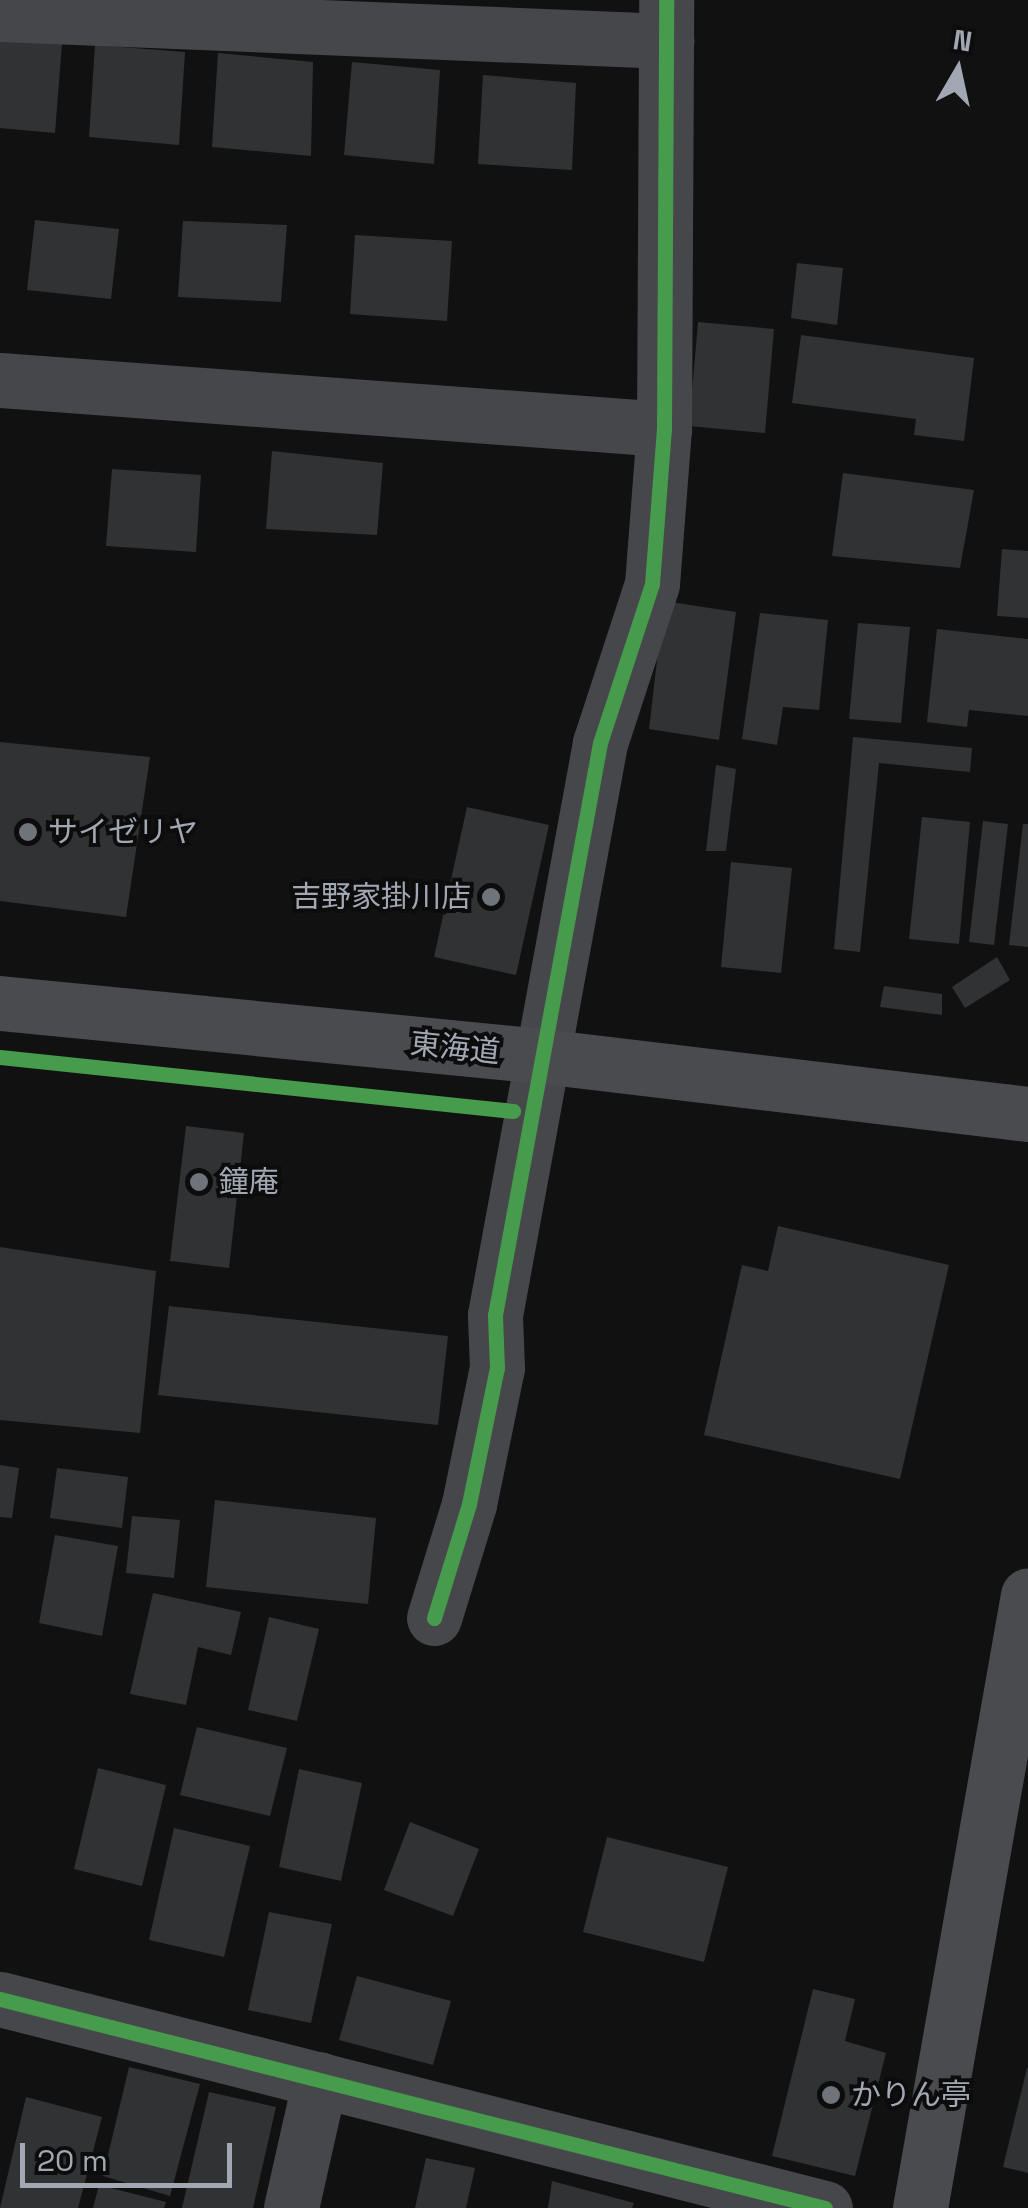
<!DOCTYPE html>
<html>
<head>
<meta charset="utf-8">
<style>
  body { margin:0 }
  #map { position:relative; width:1028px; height:2208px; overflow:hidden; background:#111; font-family:"Space Grotesk","Noto Sans JP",sans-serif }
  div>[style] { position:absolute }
  .building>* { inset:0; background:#313233 }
  .street>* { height:55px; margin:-27.5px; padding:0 27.5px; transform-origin:27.5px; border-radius:27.5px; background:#46474a }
  .secondary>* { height:55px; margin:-27.5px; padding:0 27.5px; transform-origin:27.5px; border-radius:27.5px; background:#4a4b4e }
  .cycleway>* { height:15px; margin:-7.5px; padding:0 7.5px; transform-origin:7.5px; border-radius:7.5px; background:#469c4c }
  .dots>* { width:28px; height:28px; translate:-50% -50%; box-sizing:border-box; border:5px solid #0c0c0d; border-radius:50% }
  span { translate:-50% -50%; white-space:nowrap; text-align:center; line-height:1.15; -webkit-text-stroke:8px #0c0c0d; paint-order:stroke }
  .poi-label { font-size:30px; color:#a2a8b3 }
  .left { translate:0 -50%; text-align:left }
  .right { translate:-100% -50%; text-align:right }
  .street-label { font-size:30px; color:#a2a8b3 }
  .north { position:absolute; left:908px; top:20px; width:100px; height:100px; -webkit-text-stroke:8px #0c0c0d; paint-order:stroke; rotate:9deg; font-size:28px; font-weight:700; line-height:40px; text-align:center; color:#a2a8b3 }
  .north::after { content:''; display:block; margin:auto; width:35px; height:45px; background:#a2a8b3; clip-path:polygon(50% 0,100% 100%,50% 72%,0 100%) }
  .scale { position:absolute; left:20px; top:2143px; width:212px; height:45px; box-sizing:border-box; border:5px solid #a2a8b3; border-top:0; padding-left:12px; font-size:30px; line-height:35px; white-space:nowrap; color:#a2a8b3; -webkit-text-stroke:8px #0c0c0d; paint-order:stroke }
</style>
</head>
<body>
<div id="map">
  <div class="building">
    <i style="clip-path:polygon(0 38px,62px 44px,55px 133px,0 128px)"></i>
    <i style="clip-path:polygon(95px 45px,185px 52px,179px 145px,89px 137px)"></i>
    <i style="clip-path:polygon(218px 53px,313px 62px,311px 156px,212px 147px)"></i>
    <i style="clip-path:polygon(352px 62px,440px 70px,434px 164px,344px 155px)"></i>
    <i style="clip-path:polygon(483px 75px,576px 83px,572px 170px,478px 164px)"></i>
    <i style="clip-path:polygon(35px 220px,119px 229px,111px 299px,27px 290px)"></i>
    <i style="clip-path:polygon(183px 221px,287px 225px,281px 302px,178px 297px)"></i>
    <i style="clip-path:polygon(355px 235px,452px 241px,447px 321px,350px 314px)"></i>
    <i style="clip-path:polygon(797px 263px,843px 268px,837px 325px,791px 318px)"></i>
    <i style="clip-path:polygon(698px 322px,774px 329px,765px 433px,689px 426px)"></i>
    <i style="clip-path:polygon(801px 335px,974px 358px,964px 441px,914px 435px,916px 419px,792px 403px)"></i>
    <i style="clip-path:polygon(272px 451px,383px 463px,377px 535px,266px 529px)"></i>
    <i style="clip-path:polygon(112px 469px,201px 475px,196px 552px,106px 546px)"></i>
    <i style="clip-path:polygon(843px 473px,974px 490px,960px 568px,832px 556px)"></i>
    <i style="clip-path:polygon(1002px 549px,1028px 551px,1028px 618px,997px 616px)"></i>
    <i style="clip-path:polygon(664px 601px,736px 612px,719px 740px,649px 729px)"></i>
    <i style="clip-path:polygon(760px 613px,828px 620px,819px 710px,783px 707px,777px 745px,742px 739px)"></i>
    <i style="clip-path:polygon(858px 623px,910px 627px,901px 723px,849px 719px)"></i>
    <i style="clip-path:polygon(937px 629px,1028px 639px,1028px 716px,969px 710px,967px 727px,927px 722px)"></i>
    <i style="clip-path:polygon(853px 737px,972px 748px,970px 772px,879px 763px,860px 952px,834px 949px)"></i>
    <i style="clip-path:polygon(0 742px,150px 757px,126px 917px,0 901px)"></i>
    <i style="clip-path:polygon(716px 765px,736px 769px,726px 851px,706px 851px)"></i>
    <i style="clip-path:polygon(467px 807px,549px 825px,516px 975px,434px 957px)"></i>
    <i style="clip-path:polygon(922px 817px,970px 822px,959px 944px,909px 939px)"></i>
    <i style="clip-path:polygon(983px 821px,1008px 824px,994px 945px,969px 942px)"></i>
    <i style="clip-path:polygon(1023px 824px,1028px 824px,1028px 947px,1009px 945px)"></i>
    <i style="clip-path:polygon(731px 862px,792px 868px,781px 973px,721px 967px)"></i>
    <i style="clip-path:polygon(997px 957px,1010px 980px,965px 1008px,952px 987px)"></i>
    <i style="clip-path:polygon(884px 986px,942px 994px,942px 1015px,880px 1007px)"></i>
    <i style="clip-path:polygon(186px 1126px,244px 1133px,229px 1268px,170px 1261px)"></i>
    <i style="clip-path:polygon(778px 1226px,949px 1265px,900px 1479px,704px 1435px,742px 1265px,768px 1271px)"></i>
    <i style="clip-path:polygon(0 1247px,156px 1271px,140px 1433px,0 1420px)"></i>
    <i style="clip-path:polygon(169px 1306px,448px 1336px,438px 1425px,158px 1395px)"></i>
    <i style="clip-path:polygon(0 1465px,19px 1468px,12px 1518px,0 1517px)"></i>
    <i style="clip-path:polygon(57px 1468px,128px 1477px,122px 1528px,50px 1518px)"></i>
    <i style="clip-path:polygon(215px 1500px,376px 1518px,368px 1604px,206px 1587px)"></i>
    <i style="clip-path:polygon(132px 1516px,180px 1520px,174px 1578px,126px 1573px)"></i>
    <i style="clip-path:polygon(55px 1535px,118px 1546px,102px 1636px,39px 1623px)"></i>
    <i style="clip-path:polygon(153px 1593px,241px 1612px,231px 1655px,198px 1647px,186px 1705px,130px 1694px)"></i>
    <i style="clip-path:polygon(269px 1617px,319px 1629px,297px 1721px,248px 1710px)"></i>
    <i style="clip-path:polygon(197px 1727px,287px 1748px,270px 1816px,180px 1795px)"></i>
    <i style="clip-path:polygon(98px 1768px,166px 1785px,142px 1886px,74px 1869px)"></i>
    <i style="clip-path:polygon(299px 1769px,362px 1783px,341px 1881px,279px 1867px)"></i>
    <i style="clip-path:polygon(410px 1822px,479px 1849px,453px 1916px,384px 1890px)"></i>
    <i style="clip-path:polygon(174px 1828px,250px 1846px,224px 1957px,149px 1940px)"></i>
    <i style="clip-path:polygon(607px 1837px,728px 1867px,704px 1962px,583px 1932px)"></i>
    <i style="clip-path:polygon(269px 1912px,332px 1924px,311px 2023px,248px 2010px)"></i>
    <i style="clip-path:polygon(357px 1976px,451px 2001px,433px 2065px,339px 2040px)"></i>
    <i style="clip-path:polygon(813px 1989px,855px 1999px,845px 2041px,886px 2053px,855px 2176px,772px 2156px)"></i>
    <i style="clip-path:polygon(129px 2067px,200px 2084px,170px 2196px,103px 2176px)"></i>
    <i style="clip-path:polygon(1027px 2068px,1028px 2068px,1028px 2173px,1003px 2167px)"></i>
    <i style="clip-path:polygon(209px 2092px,276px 2107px,253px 2208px,182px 2208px)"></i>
    <i style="clip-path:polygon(26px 2097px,102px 2117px,78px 2208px,0 2208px)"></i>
    <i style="clip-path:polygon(426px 2158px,475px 2168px,466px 2208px,415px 2208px)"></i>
    <i style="clip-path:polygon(552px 2181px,634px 2203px,632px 2208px,548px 2208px)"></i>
    <i style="clip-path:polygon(99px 2185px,166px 2202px,164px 2208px,93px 2208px)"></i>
  </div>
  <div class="street">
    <i style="left:0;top:14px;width:667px;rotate:2.32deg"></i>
    <i style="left:0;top:380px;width:666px;rotate:4.22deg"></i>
    <i style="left:434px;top:1618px;width:119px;rotate:-72.9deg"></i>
    <i style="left:469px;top:1504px;width:139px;rotate:-78.4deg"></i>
    <i style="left:497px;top:1368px;width:53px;rotate:-92.2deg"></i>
    <i style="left:495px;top:1315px;width:582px;rotate:-79.6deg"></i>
    <i style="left:600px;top:743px;width:167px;rotate:-71.9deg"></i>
    <i style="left:652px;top:584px;width:155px;rotate:-85.6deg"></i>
    <i style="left:664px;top:429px;width:429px;rotate:-89.7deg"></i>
    <i style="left:0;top:1999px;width:851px;rotate:14.22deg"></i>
    <i style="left:291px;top:2208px;width:132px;rotate:-77.3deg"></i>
  </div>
  <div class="secondary">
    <i style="left:0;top:1003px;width:545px;rotate:5.58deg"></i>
    <i style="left:542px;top:1056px;width:489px;rotate:6.8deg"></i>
    <i style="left:920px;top:2208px;width:622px;rotate:-80.01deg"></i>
  </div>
  <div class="cycleway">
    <i style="left:0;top:1057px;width:516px;rotate:6.01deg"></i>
    <i style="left:434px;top:1618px;width:119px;rotate:-72.9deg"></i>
    <i style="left:469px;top:1504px;width:139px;rotate:-78.4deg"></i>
    <i style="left:497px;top:1368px;width:53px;rotate:-92.2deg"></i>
    <i style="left:495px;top:1315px;width:582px;rotate:-79.6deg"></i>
    <i style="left:600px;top:743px;width:167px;rotate:-71.9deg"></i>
    <i style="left:652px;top:584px;width:155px;rotate:-85.6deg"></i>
    <i style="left:664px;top:429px;width:429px;rotate:-89.7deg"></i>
    <i style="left:0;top:1999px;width:851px;rotate:14.22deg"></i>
  </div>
  <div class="dots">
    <i style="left:28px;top:832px;background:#6f737a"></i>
    <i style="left:491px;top:897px;background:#6f737a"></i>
    <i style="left:199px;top:1182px;background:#6f737a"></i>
    <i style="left:831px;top:2095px;background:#6f737a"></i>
  </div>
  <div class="poi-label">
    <span class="left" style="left:48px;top:832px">サイゼリヤ</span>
    <span class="right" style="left:471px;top:897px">吉野家掛川店</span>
    <span class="left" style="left:219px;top:1182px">鐘庵</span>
    <span class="left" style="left:851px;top:2095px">かりん亭</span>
  </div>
  <div class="street-label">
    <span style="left:455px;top:1048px;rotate:6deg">東海道</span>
  </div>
  <div class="north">N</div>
  <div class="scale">20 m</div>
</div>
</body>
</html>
